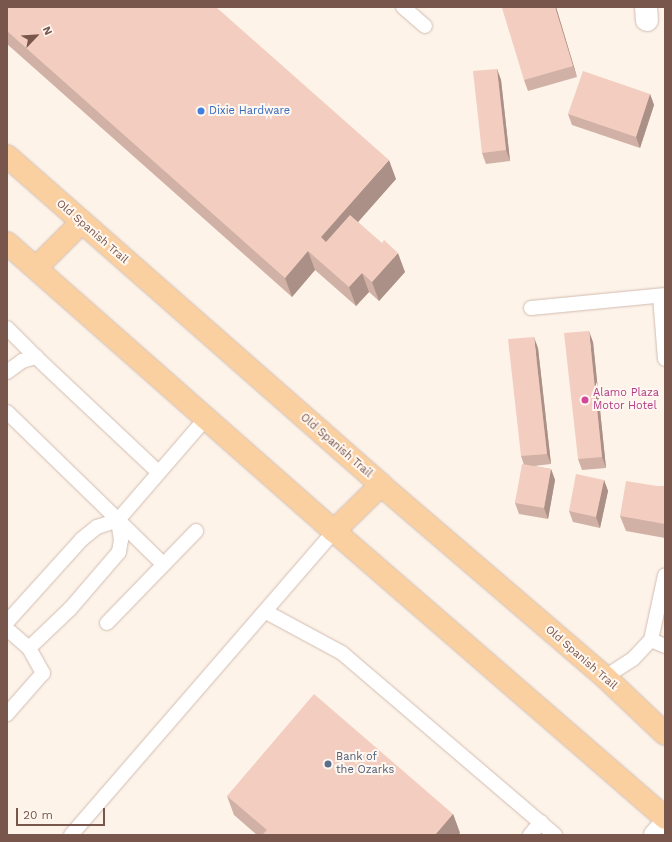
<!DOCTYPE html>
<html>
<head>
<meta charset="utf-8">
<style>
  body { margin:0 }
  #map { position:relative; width:672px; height:842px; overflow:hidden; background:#fdf3e9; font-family:"Work Sans",sans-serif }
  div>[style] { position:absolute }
  .roads { filter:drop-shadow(0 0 1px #d2bcb0) drop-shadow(0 0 1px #d2bcb0) }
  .lane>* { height:14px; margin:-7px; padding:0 7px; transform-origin:7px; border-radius:7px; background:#fff }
  .street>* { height:22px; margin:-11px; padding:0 11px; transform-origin:11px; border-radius:11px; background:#fff }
  .primary>* { height:22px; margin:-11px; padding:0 11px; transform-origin:11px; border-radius:11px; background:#fbd0a1 }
  .wall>* { inset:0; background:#d1b1a5 }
  .shaded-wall>* { inset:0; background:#aa9086 }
  .building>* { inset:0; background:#f3cec0 }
  .dots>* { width:11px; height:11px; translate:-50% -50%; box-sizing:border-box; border:2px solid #fff7f0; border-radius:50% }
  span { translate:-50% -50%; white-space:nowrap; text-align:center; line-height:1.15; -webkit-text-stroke:4px #fff7f0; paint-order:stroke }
  .shop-label { font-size:11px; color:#366cbe }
  .left { translate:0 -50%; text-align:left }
  .street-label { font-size:11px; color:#78564c }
  .hotel-label { font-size:11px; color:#b23c85 }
  .service-label { font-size:11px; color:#4e5e75 }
  .frame { position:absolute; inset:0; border:8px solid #78564c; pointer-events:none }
  .north { position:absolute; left:16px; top:16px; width:40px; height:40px; -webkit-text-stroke:3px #fff7f0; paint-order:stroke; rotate:65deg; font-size:11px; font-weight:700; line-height:16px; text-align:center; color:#78564c }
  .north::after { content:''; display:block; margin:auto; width:14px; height:18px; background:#78564c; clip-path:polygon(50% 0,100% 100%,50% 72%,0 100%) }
  .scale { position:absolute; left:16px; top:808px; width:89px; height:18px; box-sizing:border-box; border:2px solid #78564c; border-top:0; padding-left:5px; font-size:12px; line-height:14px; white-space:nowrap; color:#78564c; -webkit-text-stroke:3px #fff7f0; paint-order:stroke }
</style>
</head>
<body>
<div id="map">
  <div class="roads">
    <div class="lane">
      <i style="left:403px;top:7px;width:29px;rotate:41deg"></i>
      <i style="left:660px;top:296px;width:63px;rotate:85.5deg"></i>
      <i style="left:531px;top:308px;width:135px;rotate:-5.5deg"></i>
      <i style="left:7px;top:328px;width:41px;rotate:45deg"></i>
      <i style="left:7px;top:372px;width:19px;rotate:-36deg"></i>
      <i style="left:22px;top:361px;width:15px;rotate:-16deg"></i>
      <i style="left:36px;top:357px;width:168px;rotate:43.3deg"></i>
      <i style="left:7px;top:412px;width:155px;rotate:44.2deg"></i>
      <i style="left:118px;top:520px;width:135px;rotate:-49.2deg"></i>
      <i style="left:118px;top:520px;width:63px;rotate:44.4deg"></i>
      <i style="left:266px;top:612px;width:86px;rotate:28.3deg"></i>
      <i style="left:342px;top:653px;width:280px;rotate:40.5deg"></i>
      <i style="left:7px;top:622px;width:112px;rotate:-47.9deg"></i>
      <i style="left:82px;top:539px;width:19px;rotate:-39deg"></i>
      <i style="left:97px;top:527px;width:22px;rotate:-18deg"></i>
      <i style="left:107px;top:623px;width:128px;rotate:-45.9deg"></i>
      <i style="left:7px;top:629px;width:29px;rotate:41deg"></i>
      <i style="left:29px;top:648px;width:29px;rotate:61deg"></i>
      <i style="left:43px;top:673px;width:55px;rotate:131.3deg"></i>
      <i style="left:651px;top:640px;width:15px;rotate:23deg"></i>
      <i style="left:29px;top:648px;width:57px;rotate:-43.6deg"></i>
      <i style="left:70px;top:609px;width:75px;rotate:-49.3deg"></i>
      <i style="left:119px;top:552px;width:12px;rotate:-81deg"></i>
      <i style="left:121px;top:540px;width:20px;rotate:-99deg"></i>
      <i style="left:605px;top:677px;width:33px;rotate:-33deg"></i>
      <i style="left:633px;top:659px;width:26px;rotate:-47deg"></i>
      <i style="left:651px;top:640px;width:66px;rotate:-77.8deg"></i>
      <i style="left:71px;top:835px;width:402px;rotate:-49.1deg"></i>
      <i style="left:530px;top:835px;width:17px;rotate:-50deg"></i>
    </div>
    <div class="street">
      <i style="left:646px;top:7px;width:13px;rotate:86deg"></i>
      <i style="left:655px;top:835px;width:15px;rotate:-48deg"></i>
    </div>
    <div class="primary">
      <i style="left:7px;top:156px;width:498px;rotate:41.3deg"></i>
      <i style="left:381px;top:485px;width:295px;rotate:40.6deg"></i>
      <i style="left:605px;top:677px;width:83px;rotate:43.5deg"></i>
      <i style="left:7px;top:243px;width:436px;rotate:41.4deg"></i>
      <i style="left:334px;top:531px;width:438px;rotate:40.9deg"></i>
      <i style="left:36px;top:268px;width:65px;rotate:-45deg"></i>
      <i style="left:334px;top:531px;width:66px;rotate:-44.4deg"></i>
    </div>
  </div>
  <div class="wall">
    <i style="clip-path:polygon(7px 7px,396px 179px,358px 222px,405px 272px,379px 301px,369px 292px,356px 306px,315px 270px,292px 297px,7px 44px)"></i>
    <i style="clip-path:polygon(556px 7px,577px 77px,528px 91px,524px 80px)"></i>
    <i style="clip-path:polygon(497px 69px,501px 80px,510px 161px,486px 164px,482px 153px)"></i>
    <i style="clip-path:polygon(650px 94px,654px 105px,640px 148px,572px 125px,568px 114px)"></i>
    <i style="clip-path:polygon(593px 342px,606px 468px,582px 470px,578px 459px)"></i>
    <i style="clip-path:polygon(538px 348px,551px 464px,534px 466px,551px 469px,555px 480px,548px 519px,519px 514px,515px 503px,524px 465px,521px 456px)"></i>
    <i style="clip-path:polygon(604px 480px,608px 491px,600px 528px,573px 522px,569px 511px)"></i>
    <i style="clip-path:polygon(657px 486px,665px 486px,665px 538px,626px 531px,620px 516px)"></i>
    <i style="clip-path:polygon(227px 796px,453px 814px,460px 833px,458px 835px,257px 835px,234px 815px)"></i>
  </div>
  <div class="shaded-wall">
    <i style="clip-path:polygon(555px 7px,556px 7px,577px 77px,573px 66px)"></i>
    <i style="clip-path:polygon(497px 69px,501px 80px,510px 161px,506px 150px)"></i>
    <i style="clip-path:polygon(650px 94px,654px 105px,640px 148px,636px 137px)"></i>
    <i style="clip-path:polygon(389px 160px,396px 179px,328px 256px,321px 237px)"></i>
    <i style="clip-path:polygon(308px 251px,315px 270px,292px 297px,285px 278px)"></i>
    <i style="clip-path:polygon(398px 253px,405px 272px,379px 301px,372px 282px)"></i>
    <i style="clip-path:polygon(362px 273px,369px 292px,356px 306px,349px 287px)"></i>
    <i style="clip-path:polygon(589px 331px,593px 342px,606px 468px,602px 457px)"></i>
    <i style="clip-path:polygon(534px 337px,538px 348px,551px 464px,547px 454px)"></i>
    <i style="clip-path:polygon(551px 469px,555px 480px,548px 519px,544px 508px)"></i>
    <i style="clip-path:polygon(604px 480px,608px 491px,600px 528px,596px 517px)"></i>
    <i style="clip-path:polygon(453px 814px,460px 833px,458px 835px,435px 835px)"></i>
  </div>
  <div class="building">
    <i style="clip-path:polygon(7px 7px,216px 7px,389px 160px,321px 237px,326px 242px,350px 215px,382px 243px,384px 240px,398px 253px,372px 282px,362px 273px,349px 287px,308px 251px,285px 278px,7px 31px)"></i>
    <i style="clip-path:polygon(506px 7px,555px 7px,573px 66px,524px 80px,502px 8px)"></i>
    <i style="clip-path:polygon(497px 69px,506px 150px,482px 153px,473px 71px)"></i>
    <i style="clip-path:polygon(583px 71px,650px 94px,636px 137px,568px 114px)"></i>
    <i style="clip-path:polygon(589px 331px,602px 457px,578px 459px,564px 333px)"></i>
    <i style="clip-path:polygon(534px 337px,547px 454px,521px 456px,508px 339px)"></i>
    <i style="clip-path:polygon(522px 464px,551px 469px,544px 508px,515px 503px)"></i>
    <i style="clip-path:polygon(576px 474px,604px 480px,596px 517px,569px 511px)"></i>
    <i style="clip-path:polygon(626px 481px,657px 486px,665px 486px,665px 524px,620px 516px)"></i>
    <i style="clip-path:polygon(314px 694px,453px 814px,435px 835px,262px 835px,267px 830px,227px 796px)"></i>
  </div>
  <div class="dots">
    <i style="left:201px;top:111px;background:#3f7fe0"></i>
    <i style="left:585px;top:400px;background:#d1479c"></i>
    <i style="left:328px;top:764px;background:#5c6f8a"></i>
  </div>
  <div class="shop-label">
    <span class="left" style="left:209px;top:111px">Dixie Hardware</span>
  </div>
  <div class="street-label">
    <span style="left:92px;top:232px;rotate:41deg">Old Spanish Trail</span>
    <span style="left:336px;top:446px;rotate:41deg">Old Spanish Trail</span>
    <span style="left:581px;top:658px;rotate:41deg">Old Spanish Trail</span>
  </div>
  <div class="hotel-label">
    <span class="left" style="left:593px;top:400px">Alamo Plaza<br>Motor Hotel</span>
  </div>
  <div class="service-label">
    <span class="left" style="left:336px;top:764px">Bank of<br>the Ozarks</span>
  </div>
  <div class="frame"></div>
  <div class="north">N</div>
  <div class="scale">20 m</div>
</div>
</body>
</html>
